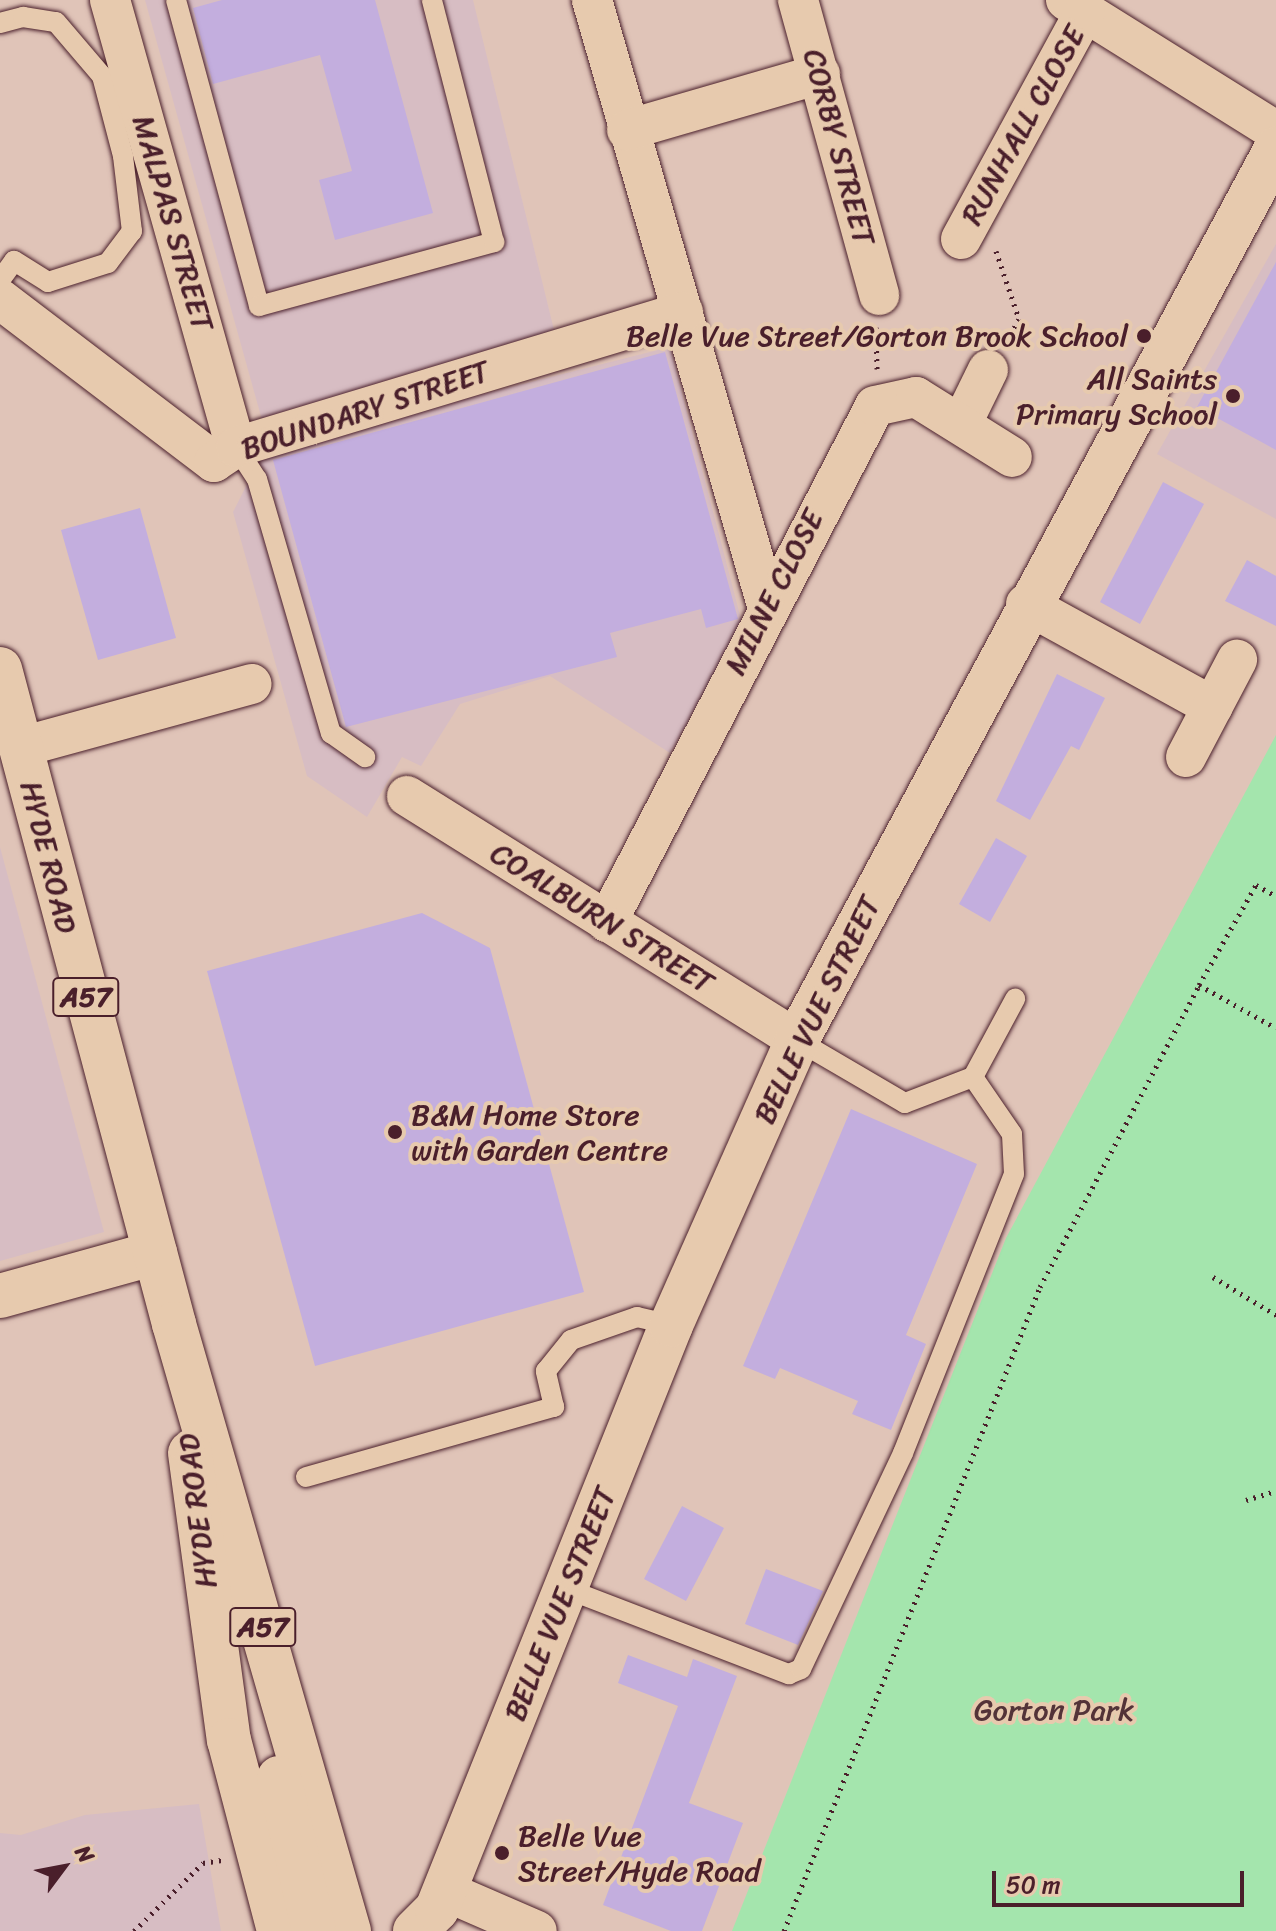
<!DOCTYPE html>
<html>
<head>
<meta charset="utf-8">
<style>
  body { margin:0 }
  #map { position:relative; width:1276px; height:1931px; overflow:hidden; background:#e0c4b8; font-family:Sriracha,sans-serif }
  div>[style] { position:absolute }
  .built>* { inset:0; background:#d7bdc3 }
  .green>* { inset:0; background:#a4e5ad }
  .building>* { inset:0; background:#c3aede }
  .path>* { height:5px; margin-top:-2.5px; transform-origin:0; background:repeating-linear-gradient(90deg,#4a1f2b 0 2px,transparent 0 8px) }
  .roads { filter:drop-shadow(0 0 2px #4a1f2b) drop-shadow(0 0 2px #4a1f2b) }
  .service>* { height:20px; margin:-10px; padding:0 10px; transform-origin:10px; border-radius:10px; background:#e7caae }
  .minor>* { height:40px; margin:-20px; padding:0 20px; transform-origin:20px; border-radius:20px; background:#e7caae }
  .tertiary>* { height:44px; margin:-22px; padding:0 22px; transform-origin:22px; border-radius:22px; background:#e7caae }
  .trunk>* { height:44px; margin:-22px; padding:0 22px; transform-origin:22px; border-radius:22px; background:#e7caae }
  .dots>* { width:22px; height:22px; translate:-50% -50%; box-sizing:border-box; border:4px solid #e7caae; border-radius:50% }
  span { translate:-50% -50%; white-space:nowrap; text-align:center; line-height:1.15; -webkit-text-stroke:8px #e7caae; paint-order:stroke }
  .shield-label span { padding:2px 6px; background:#e7caae; border:2px solid; border-radius:6px; -webkit-text-stroke-width:0 }
  .shield-label { font-size:28px; color:#4a1f2b; font-weight:700 }
  .street-label { font-size:30px; color:#4a1f2b }
  .poi-label { font-size:30px; color:#4a1f2b }
  .right { translate:-100% -50%; text-align:right }
  .left { translate:0 -50%; text-align:left }
  .park-label { font-size:30px; color:#533338 }
  .north { position:absolute; left:24px; top:1827px; width:80px; height:80px; -webkit-text-stroke:6px #e7caae; paint-order:stroke; rotate:58deg; font-size:22px; font-weight:700; line-height:32px; text-align:center; color:#4a1f2b }
  .north::after { content:''; display:block; margin:auto; width:28px; height:36px; background:#4a1f2b; clip-path:polygon(50% 0,100% 100%,50% 72%,0 100%) }
  .scale { position:absolute; left:992px; top:1871px; width:252px; height:36px; box-sizing:border-box; border:4px solid #4a1f2b; border-top:0; padding-left:10px; font-size:24px; line-height:28px; white-space:nowrap; color:#4a1f2b; -webkit-text-stroke:6px #e7caae; paint-order:stroke }
</style>
</head>
<body>
<div id="map">
  <div class="built">
    <i style="clip-path:polygon(145px 0,473px 0,556px 338px,262px 420px)"></i>
    <i style="clip-path:polygon(1276px 244px,1276px 519px,1157px 454px)"></i>
    <i style="clip-path:polygon(670px 347px,742px 623px,670px 753px,550px 676px,460px 704px,421px 766px,402px 757px,367px 817px,307px 776px,233px 512px,265px 449px)"></i>
    <i style="clip-path:polygon(0 847px,104px 1232px,0 1261px)"></i>
    <i style="clip-path:polygon(199px 1804px,221px 1931px,0 1931px,0 1833px,21px 1835px,85px 1815px)"></i>
  </div>
  <div class="green">
    <i style="clip-path:polygon(1276px 735px,1276px 1931px,732px 1931px,1006px 1238px)"></i>
  </div>
  <div class="building">
    <i style="clip-path:polygon(222px 0,375px 0,433px 213px,335px 240px,319px 180px,352px 171px,320px 55px,213px 84px,193px 8px)"></i>
    <i style="clip-path:polygon(1276px 262px,1276px 450px,1197px 407px)"></i>
    <i style="clip-path:polygon(665px 352px,738px 619px,706px 628px,701px 609px,610px 633px,617px 657px,346px 727px,273px 460px)"></i>
    <i style="clip-path:polygon(1163px 482px,1204px 504px,1140px 624px,1100px 602px)"></i>
    <i style="clip-path:polygon(140px 508px,176px 638px,98px 660px,61px 530px)"></i>
    <i style="clip-path:polygon(1247px 560px,1276px 576px,1276px 626px,1225px 601px)"></i>
    <i style="clip-path:polygon(1057px 674px,1105px 698px,1079px 750px,1071px 746px,1030px 820px,996px 801px)"></i>
    <i style="clip-path:polygon(996px 838px,1027px 856px,990px 922px,959px 904px)"></i>
    <i style="clip-path:polygon(422px 913px,490px 948px,584px 1292px,315px 1366px,207px 971px)"></i>
    <i style="clip-path:polygon(851px 1109px,977px 1164px,906px 1335px,926px 1344px,891px 1430px,852px 1414px,858px 1401px,780px 1368px,775px 1379px,743px 1366px)"></i>
    <i style="clip-path:polygon(682px 1506px,724px 1528px,686px 1601px,644px 1579px)"></i>
    <i style="clip-path:polygon(766px 1569px,823px 1591px,798px 1645px,745px 1624px)"></i>
    <i style="clip-path:polygon(628px 1655px,687px 1677px,693px 1659px,737px 1676px,689px 1803px,743px 1823px,702px 1931px,671px 1931px,603px 1905px,678px 1706px,618px 1683px)"></i>
  </div>
  <div class="path">
    <i style="left:996px;top:251px;width:72px;rotate:71.3deg"></i>
    <i style="left:1019px;top:319px;width:26px;rotate:119deg"></i>
    <i style="left:876px;top:327px;width:42px;rotate:88.6deg"></i>
    <i style="left:1199px;top:985px;width:115px;rotate:-60.3deg"></i>
    <i style="left:1256px;top:885px;width:23px;rotate:29deg"></i>
    <i style="left:1213px;top:1277px;width:74px;rotate:31.1deg"></i>
    <i style="left:1246px;top:1500px;width:31px;rotate:-17deg"></i>
    <i style="left:134px;top:1931px;width:97px;rotate:-44.6deg"></i>
    <i style="left:203px;top:1863px;width:19px;rotate:-9deg"></i>
    <i style="left:784px;top:1931px;width:693px;rotate:-68.32deg"></i>
    <i style="left:1040px;top:1287px;width:341px;rotate:-62.2deg"></i>
    <i style="left:1199px;top:985px;width:88px;rotate:29.2deg"></i>
  </div>
  <div class="roads">
    <div class="service">
      <i style="left:176px;top:0;width:317px;rotate:74.8deg"></i>
      <i style="left:259px;top:306px;width:244px;rotate:-15.2deg"></i>
      <i style="left:494px;top:242px;width:250px;rotate:-104.4deg"></i>
      <i style="left:0;top:23px;width:24px;rotate:-15deg"></i>
      <i style="left:23px;top:17px;width:33px;rotate:9deg"></i>
      <i style="left:56px;top:22px;width:71px;rotate:49.6deg"></i>
      <i style="left:102px;top:76px;width:83px;rotate:75.3deg"></i>
      <i style="left:123px;top:156px;width:76px;rotate:83.2deg"></i>
      <i style="left:132px;top:231px;width:40px;rotate:127deg"></i>
      <i style="left:108px;top:263px;width:63px;rotate:162.4deg"></i>
      <i style="left:48px;top:282px;width:40px;rotate:-148deg"></i>
      <i style="left:14px;top:261px;width:24px;rotate:126deg"></i>
      <i style="left:236px;top:447px;width:38px;rotate:57deg"></i>
      <i style="left:257px;top:479px;width:265px;rotate:73.8deg"></i>
      <i style="left:331px;top:733px;width:42px;rotate:35.2deg"></i>
      <i style="left:797px;top:1040px;width:125px;rotate:30.3deg"></i>
      <i style="left:905px;top:1103px;width:73px;rotate:-20.9deg"></i>
      <i style="left:973px;top:1077px;width:89px;rotate:-61.7deg"></i>
      <i style="left:306px;top:1477px;width:258px;rotate:-15.8deg"></i>
      <i style="left:554px;top:1407px;width:37px;rotate:-103deg"></i>
      <i style="left:546px;top:1371px;width:40px;rotate:-51deg"></i>
      <i style="left:571px;top:1340px;width:70px;rotate:-19.2deg"></i>
      <i style="left:637px;top:1317px;width:35px;rotate:13deg"></i>
      <i style="left:567px;top:1589px;width:238px;rotate:21deg"></i>
      <i style="left:789px;top:1674px;width:13px;rotate:-23deg"></i>
      <i style="left:801px;top:1669px;width:239px;rotate:-64.7deg"></i>
      <i style="left:903px;top:1453px;width:300px;rotate:-68.3deg"></i>
      <i style="left:1014px;top:1174px;width:40px;rotate:-92.9deg"></i>
      <i style="left:1012px;top:1134px;width:69px;rotate:-124.4deg"></i>
    </div>
    <div class="minor">
      <i style="left:110px;top:0;width:464px;rotate:74.3deg"></i>
      <i style="left:592px;top:0;width:630px;rotate:73.87deg"></i>
      <i style="left:798px;top:0;width:306px;rotate:74.6deg"></i>
      <i style="left:1066px;top:0;width:248px;rotate:32deg"></i>
      <i style="left:627px;top:130px;width:201px;rotate:-16.2deg"></i>
      <i style="left:961px;top:239px;width:259px;rotate:-61.4deg"></i>
      <i style="left:0;top:299px;width:269px;rotate:37.3deg"></i>
      <i style="left:214px;top:462px;width:27px;rotate:-34deg"></i>
      <i style="left:236px;top:447px;width:467px;rotate:-16.8deg"></i>
      <i style="left:962px;top:423px;width:59px;rotate:-63.9deg"></i>
      <i style="left:1026px;top:604px;width:213px;rotate:28.8deg"></i>
      <i style="left:21px;top:747px;width:239px;rotate:-15.3deg"></i>
      <i style="left:1186px;top:757px;width:110px;rotate:-62.3deg"></i>
      <i style="left:407px;top:796px;width:460px;rotate:32deg"></i>
      <i style="left:607px;top:922px;width:581px;rotate:-62.55deg"></i>
      <i style="left:875px;top:406px;width:42px;rotate:-12.4deg"></i>
      <i style="left:916px;top:397px;width:113px;rotate:32deg"></i>
      <i style="left:445px;top:1891px;width:100px;rotate:23.5deg"></i>
    </div>
    <div class="tertiary">
      <i style="left:0;top:1296px;width:161px;rotate:-15.5deg"></i>
      <i style="left:415px;top:1931px;width:31px;rotate:-45deg"></i>
      <i style="left:437px;top:1909px;width:629px;rotate:-68.16deg"></i>
      <i style="left:671px;top:1325px;width:312px;rotate:-66.1deg"></i>
      <i style="left:797px;top:1040px;width:1012px;rotate:-61.74deg"></i>
    </div>
    <div class="trunk">
      <i style="left:0;top:669px;width:678px;rotate:75.12deg"></i>
      <i style="left:174px;top:1324px;width:632px;rotate:73.92deg"></i>
      <i style="left:190px;top:1453px;width:290px;rotate:82.3deg"></i>
      <i style="left:229px;top:1740px;width:197px;rotate:75.3deg"></i>
      <i style="left:279px;top:1778px;width:157px;rotate:77.1deg"></i>
    </div>
  </div>
  <div class="dots">
    <i style="left:1144px;top:336px;background:#4a1f2b"></i>
    <i style="left:1233px;top:396px;background:#4a1f2b"></i>
    <i style="left:395px;top:1132px;background:#4a1f2b"></i>
    <i style="left:502px;top:1853px;background:#4a1f2b"></i>
  </div>
  <div class="shield-label">
    <span style="left:86px;top:997px">A57</span>
    <span style="left:263px;top:1627px">A57</span>
  </div>
  <div class="street-label">
    <span style="left:1023px;top:125px;rotate:-61deg">RUNHALL CLOSE</span>
    <span style="left:839px;top:147px;rotate:75deg">CORBY STREET</span>
    <span style="left:173px;top:223px;rotate:74deg">MALPAS STREET</span>
    <span style="left:365px;top:410px;rotate:-18deg">BOUNDARY STREET</span>
    <span style="left:774px;top:592px;rotate:-63deg">MILNE CLOSE</span>
    <span style="left:49px;top:857px;rotate:76deg">HYDE ROAD</span>
    <span style="left:602px;top:918px;rotate:32deg">COALBURN STREET</span>
    <span style="left:817px;top:1010px;rotate:-64deg">BELLE VUE STREET</span>
    <span style="left:197px;top:1511px;rotate:-97deg">HYDE ROAD</span>
    <span style="left:560px;top:1604px;rotate:-68deg">BELLE VUE STREET</span>
  </div>
  <div class="poi-label">
    <span class="right" style="left:1128px;top:336px">Belle Vue Street/Gorton Brook School</span>
    <span class="right" style="left:1217px;top:396px">All Saints<br>Primary School</span>
    <span class="left" style="left:411px;top:1132px">B&amp;M Home Store<br>with Garden Centre</span>
    <span class="left" style="left:518px;top:1853px">Belle Vue<br>Street/Hyde Road</span>
  </div>
  <div class="park-label">
    <span style="left:1054px;top:1710px">Gorton Park</span>
  </div>
  <div class="north">N</div>
  <div class="scale">50 m</div>
</div>
</body>
</html>
